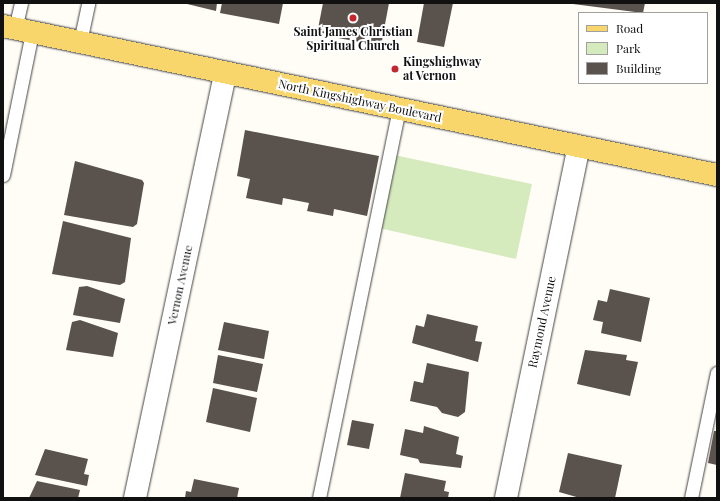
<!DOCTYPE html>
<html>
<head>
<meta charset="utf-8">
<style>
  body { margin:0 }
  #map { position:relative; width:720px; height:501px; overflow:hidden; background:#fffdf5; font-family:"Playfair Display",serif }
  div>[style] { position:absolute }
  .green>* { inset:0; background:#d5ebbd }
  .building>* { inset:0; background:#5a524d }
  .roads { filter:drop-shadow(0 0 1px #444) drop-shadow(0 0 1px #444) }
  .lane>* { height:13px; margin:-6.5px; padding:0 6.5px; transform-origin:6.5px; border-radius:6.5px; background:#fff }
  .street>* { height:22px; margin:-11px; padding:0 11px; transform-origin:11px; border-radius:11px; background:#fff }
  .primary>* { height:22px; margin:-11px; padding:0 11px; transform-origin:11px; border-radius:11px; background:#f9d66b }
  .dots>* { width:11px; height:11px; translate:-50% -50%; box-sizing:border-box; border:2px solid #fff; border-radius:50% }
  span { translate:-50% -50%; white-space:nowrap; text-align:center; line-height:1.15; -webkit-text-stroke:4px #fff; paint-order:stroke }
  .poi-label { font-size:12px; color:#111; font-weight:700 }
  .left { translate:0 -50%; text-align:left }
  .street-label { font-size:12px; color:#111 }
  .frame { position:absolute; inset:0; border:4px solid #111; pointer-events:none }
  .legend { position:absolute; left:578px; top:12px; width:130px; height:72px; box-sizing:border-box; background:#fff; border:1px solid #a0a0a0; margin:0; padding:5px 7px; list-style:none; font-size:12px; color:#111 }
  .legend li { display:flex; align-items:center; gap:8px; height:20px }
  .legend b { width:20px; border:1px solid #a0a0a0 }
</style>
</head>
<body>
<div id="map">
  <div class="green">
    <i style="clip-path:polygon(394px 155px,532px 184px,516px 259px,379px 228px)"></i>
  </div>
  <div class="building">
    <i style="clip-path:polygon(183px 3px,217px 3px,216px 11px)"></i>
    <i style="clip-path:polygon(222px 3px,283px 3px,279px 24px,220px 13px)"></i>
    <i style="clip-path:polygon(323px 3px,389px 3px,381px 46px,317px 34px)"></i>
    <i style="clip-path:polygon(424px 3px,453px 3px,444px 47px,417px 42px)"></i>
    <i style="clip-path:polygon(645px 3px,643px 13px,573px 4px,573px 3px)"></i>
    <i style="clip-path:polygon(245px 130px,379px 156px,367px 216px,334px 209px,333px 216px,307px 211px,309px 203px,283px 198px,282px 205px,246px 198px,250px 179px,237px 176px)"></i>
    <i style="clip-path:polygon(75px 161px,142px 180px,144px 183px,137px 224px,133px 227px,64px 215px)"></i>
    <i style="clip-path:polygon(63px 221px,131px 238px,125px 282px,120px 285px,52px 274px)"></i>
    <i style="clip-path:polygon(87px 286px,125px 299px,120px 323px,73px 315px,79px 287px)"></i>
    <i style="clip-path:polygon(610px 289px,650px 298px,641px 342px,601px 333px,603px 322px,593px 320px,598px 300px,607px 302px)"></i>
    <i style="clip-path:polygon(427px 314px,478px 326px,475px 341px,482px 342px,478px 362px,412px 343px,416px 325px,424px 327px)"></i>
    <i style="clip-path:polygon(80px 320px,118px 333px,113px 357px,66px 350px,72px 322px)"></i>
    <i style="clip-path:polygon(224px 322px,269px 331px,264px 359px,218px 350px)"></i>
    <i style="clip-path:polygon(585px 350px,627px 355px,626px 360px,638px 362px,630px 396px,577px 384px)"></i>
    <i style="clip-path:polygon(218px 355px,263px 364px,257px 392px,213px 383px)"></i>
    <i style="clip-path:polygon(427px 363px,469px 372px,465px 412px,458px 417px,442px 413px,437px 407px,410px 401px,414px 381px,423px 383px)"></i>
    <i style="clip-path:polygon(213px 388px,257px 398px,250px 432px,206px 422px)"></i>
    <i style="clip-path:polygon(352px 420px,374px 424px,369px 449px,347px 445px)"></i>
    <i style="clip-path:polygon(424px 426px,459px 437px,456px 454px,463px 456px,461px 468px,420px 463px,418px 459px,400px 455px,405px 429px,423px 433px)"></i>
    <i style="clip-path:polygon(714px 431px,717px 431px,717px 465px,708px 463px)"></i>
    <i style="clip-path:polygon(45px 449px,88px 459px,84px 474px,89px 475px,87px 486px,35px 475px)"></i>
    <i style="clip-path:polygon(568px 453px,622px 465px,615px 498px,580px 498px,559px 492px)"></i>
    <i style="clip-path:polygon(405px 473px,446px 481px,444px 491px,449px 492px,448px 498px,400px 498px)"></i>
    <i style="clip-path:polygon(194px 479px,239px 488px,237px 498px,185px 498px,186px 491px,191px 492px)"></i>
    <i style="clip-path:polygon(37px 481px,80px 490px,78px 498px,29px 498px)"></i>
  </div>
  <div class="roads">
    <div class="lane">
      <i style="left:15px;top:29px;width:27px;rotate:-77deg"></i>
      <i style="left:80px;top:42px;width:40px;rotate:-78deg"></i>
      <i style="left:3px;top:175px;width:146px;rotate:-78.5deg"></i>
      <i style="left:319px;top:498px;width:397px;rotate:-78.4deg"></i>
      <i style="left:691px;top:498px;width:128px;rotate:-78.3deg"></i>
    </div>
    <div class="street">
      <i style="left:135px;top:498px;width:434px;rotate:-78deg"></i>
      <i style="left:506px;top:498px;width:359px;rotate:-78.3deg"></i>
    </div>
    <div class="primary">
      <i style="left:3px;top:26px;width:729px;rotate:11.79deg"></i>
    </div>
  </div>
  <div class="dots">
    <i style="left:353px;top:18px;background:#c4262e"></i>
    <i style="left:395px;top:69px;background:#c4262e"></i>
  </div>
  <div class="poi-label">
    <span style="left:353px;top:39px">Saint James Christian<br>Spiritual Church</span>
    <span class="left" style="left:403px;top:69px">Kingshighway<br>at Vernon</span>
  </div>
  <div class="street-label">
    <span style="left:360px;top:101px;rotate:12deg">North Kingshighway Boulevard</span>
    <span style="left:180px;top:285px;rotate:-78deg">Vernon Avenue</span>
    <span style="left:542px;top:322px;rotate:-78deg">Raymond Avenue</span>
  </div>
  <div class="frame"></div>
  <ul class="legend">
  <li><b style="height:5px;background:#f9d66b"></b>Road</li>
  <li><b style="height:11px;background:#d5ebbd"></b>Park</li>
  <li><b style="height:11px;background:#5a524d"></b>Building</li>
  </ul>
</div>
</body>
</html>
